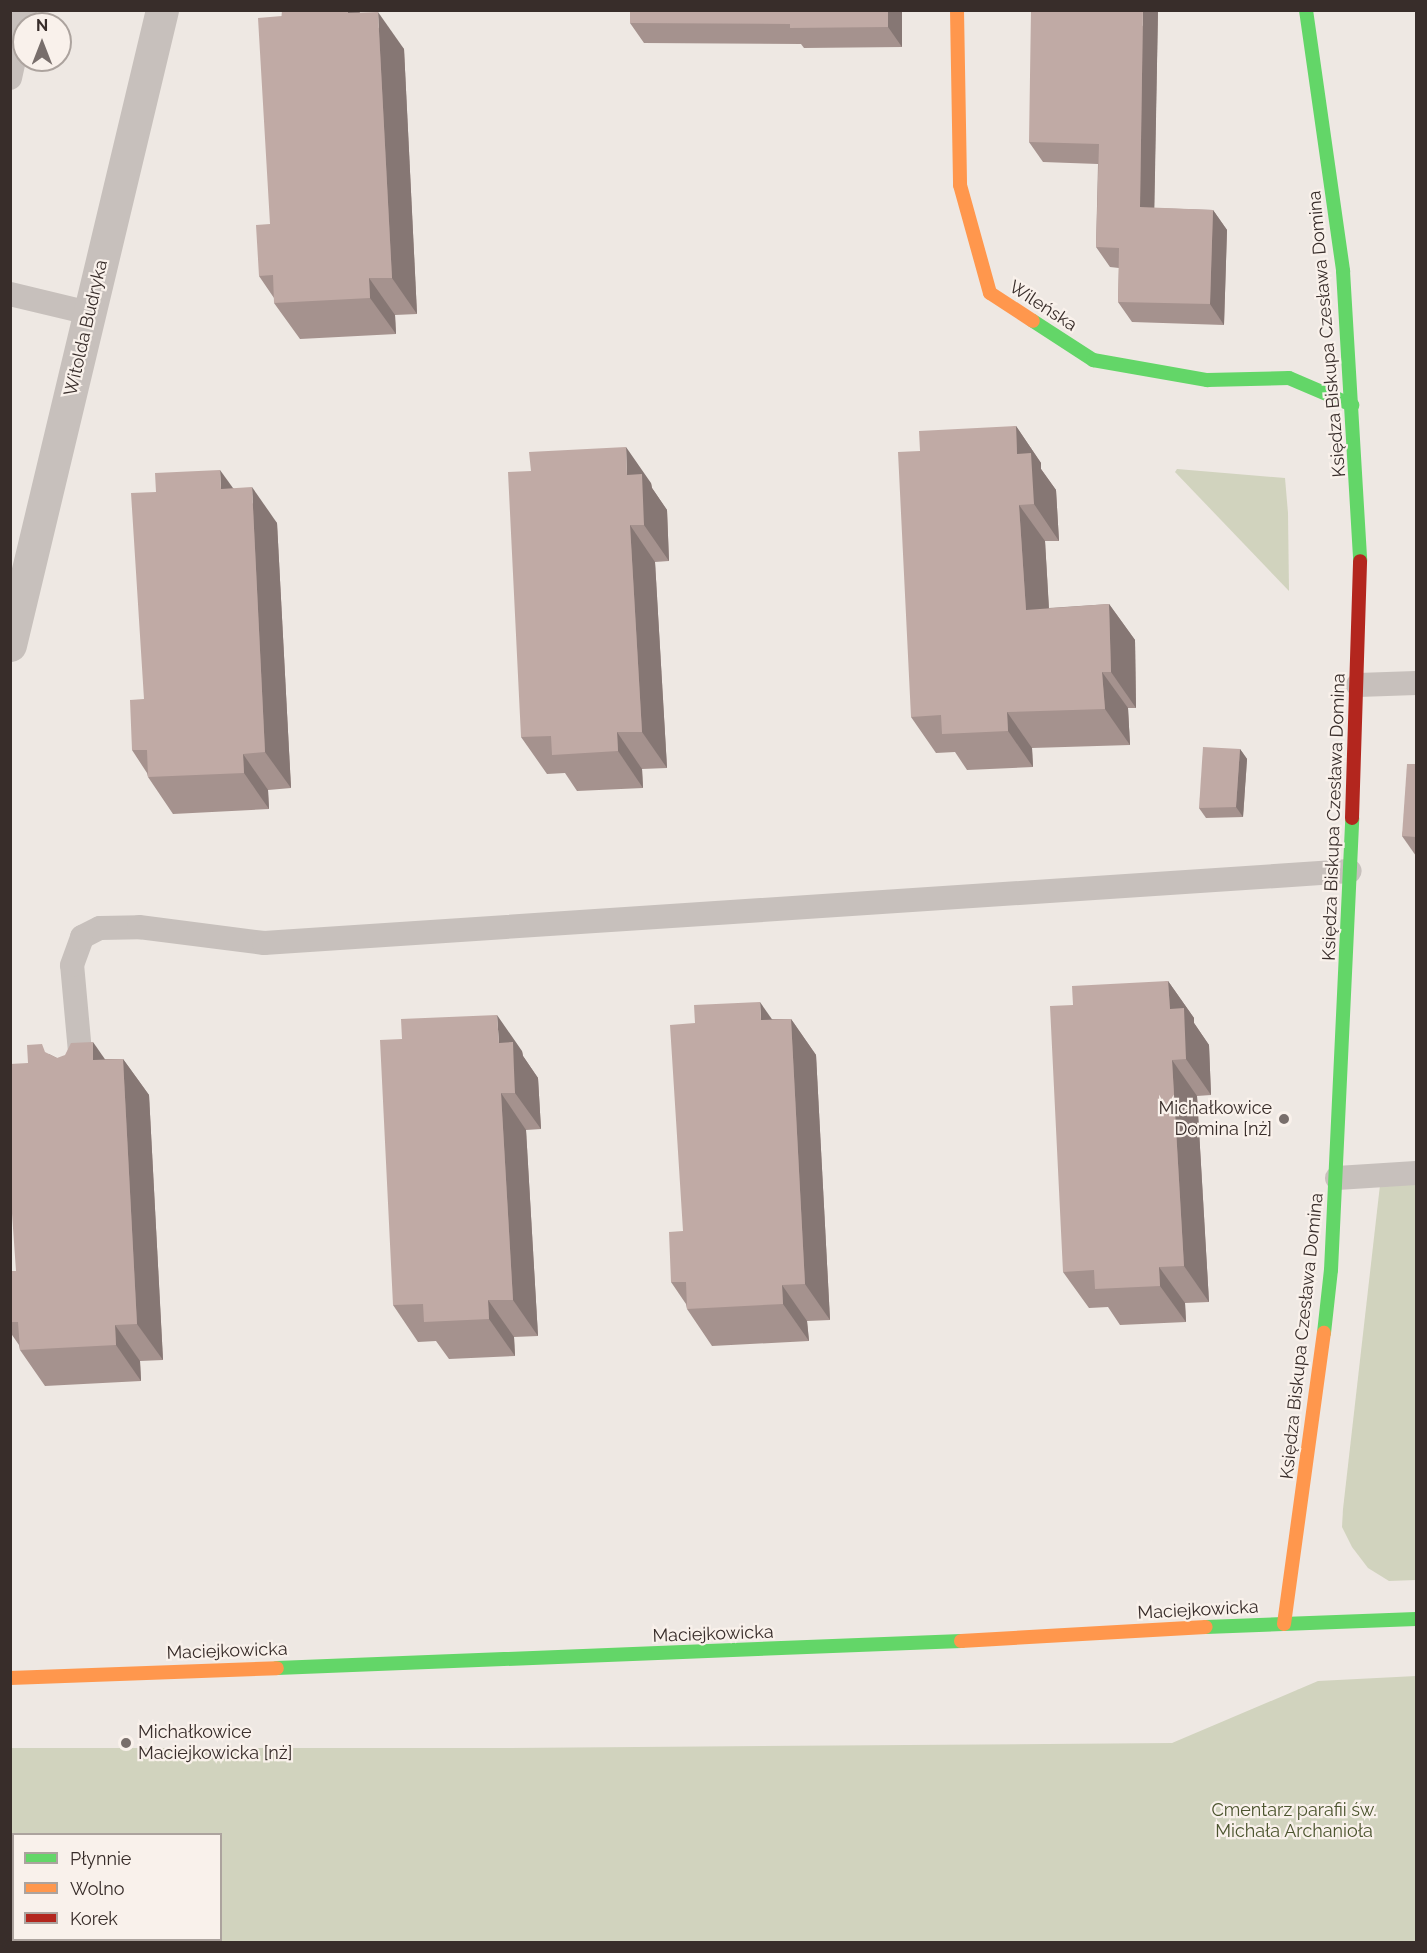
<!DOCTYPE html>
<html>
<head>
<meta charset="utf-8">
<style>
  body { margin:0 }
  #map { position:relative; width:1427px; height:1953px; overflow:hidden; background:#eee8e3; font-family:Raleway,sans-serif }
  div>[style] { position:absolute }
  .green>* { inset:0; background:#d1d3be }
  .lane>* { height:24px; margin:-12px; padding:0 12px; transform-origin:12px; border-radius:12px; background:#c7c0bc }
  .street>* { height:33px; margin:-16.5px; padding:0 16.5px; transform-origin:16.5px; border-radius:16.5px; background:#c7c0bc }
  .fast>* { height:14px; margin:-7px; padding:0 7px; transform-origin:7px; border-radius:7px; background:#63d668 }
  .slow>* { height:14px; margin:-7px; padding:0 7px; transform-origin:7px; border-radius:7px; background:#ff974d }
  .jam>* { height:14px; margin:-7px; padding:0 7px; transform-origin:7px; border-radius:7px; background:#b3261e }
  .wall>* { inset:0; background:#a5928e }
  .shaded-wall>* { inset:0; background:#867774 }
  .building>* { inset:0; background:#c0aaa5 }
  .dots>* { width:16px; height:16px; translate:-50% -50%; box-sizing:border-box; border:3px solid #f9f1eb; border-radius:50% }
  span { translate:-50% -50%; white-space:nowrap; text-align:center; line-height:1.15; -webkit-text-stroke:4.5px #f9f1eb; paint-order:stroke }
  .street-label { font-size:18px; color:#382d2a }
  .poi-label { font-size:18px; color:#382d2a }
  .right { translate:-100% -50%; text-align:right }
  .left { translate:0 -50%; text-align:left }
  .park-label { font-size:18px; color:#4c552f }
  .frame { position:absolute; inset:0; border:12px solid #382d2a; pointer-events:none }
  .legend { position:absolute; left:12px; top:1833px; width:210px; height:108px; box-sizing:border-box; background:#f9f1eb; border:2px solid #aca39e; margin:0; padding:8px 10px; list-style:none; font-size:18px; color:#382d2a }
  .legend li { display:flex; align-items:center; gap:12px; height:30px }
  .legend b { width:30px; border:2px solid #aca39e }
  .north { position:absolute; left:12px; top:12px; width:60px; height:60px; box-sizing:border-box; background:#f9f1eb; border:2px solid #aca39e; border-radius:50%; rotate:0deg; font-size:16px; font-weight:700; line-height:24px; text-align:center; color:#382d2a }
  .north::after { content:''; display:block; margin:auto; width:21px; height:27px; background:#786e6b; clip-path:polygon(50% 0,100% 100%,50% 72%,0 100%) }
</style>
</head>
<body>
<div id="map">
  <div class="green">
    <i style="clip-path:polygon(1177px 469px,1285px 478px,1288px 513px,1289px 591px,1175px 472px)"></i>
    <i style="clip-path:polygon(1416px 1183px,1416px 1580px,1389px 1581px,1368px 1568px,1352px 1547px,1342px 1527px,1343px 1509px,1380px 1185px)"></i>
    <i style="clip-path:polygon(evenodd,1416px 1676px,1416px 1942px,11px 1942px,11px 1748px,510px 1748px,1172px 1743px,1318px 1681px,1416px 1676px,14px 1834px,220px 1834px,220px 1940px,14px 1940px,14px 1834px)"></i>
  </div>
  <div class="lane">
    <i style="left:10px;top:78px;width:70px;rotate:-77.6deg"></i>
    <i style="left:10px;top:294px;width:81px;rotate:13.5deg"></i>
    <i style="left:1358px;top:685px;width:58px;rotate:-2deg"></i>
    <i style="left:82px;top:1074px;width:109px;rotate:-95.2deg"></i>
    <i style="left:72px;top:965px;width:30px;rotate:-70deg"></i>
    <i style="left:82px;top:937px;width:20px;rotate:-27deg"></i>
    <i style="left:100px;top:928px;width:39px;rotate:-1deg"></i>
    <i style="left:139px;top:927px;width:126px;rotate:7.3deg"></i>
    <i style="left:264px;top:943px;width:1088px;rotate:-3.79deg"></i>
    <i style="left:1337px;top:1178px;width:79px;rotate:-3.6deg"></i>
  </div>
  <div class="street">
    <i style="left:10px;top:645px;width:653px;rotate:-76.54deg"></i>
  </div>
  <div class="fast">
    <i style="left:1306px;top:10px;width:264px;rotate:81.9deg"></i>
    <i style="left:1343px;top:271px;width:290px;rotate:86.6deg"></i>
    <i style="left:1033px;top:321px;width:72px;rotate:33deg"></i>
    <i style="left:1093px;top:360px;width:116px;rotate:10deg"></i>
    <i style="left:1207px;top:380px;width:82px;rotate:-1.4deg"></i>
    <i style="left:1289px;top:378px;width:69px;rotate:23.2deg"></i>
    <i style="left:1324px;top:1333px;width:63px;rotate:-83.7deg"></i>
    <i style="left:1331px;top:1270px;width:452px;rotate:-87.3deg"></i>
    <i style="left:1206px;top:1627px;width:210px;rotate:-2.2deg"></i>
    <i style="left:277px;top:1668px;width:685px;rotate:-2.26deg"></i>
  </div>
  <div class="slow">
    <i style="left:957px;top:10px;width:175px;rotate:89deg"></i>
    <i style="left:960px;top:185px;width:112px;rotate:74.5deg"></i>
    <i style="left:990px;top:293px;width:51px;rotate:33.1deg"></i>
    <i style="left:1284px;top:1624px;width:294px;rotate:-82.2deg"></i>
    <i style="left:961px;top:1641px;width:245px;rotate:-3.3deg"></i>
    <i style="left:10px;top:1678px;width:267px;rotate:-2.1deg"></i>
  </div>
  <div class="jam">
    <i style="left:1352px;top:818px;width:257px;rotate:-88.2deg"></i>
  </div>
  <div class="wall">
    <i style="clip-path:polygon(282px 10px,358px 10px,360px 13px,404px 49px,417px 314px,395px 315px,396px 334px,300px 339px,274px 303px,274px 298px,259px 276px,270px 224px)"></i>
    <i style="clip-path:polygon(630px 10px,902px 10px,902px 47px,804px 48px,801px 44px,644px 43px,630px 23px)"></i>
    <i style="clip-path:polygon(1158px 10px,1154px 208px,1213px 210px,1227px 230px,1224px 325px,1132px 322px,1118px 302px,1119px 268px,1110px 267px,1096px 247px,1098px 164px,1043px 162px,1029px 142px)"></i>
    <i style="clip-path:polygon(1016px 426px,1041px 463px,1041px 469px,1056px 490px,1059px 541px,1045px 541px,1049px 608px,1109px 604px,1135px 640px,1136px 708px,1128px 708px,1130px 745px,1032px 748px,1033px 767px,967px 770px,955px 752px,936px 753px,911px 717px,920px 451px)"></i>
    <i style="clip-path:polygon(651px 483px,652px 488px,667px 510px,669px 561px,655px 562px,667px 768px,642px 769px,643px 788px,577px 791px,565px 773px,547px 774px,521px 737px)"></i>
    <i style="clip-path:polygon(233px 488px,277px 523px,291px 788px,268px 790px,269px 809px,173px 814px,148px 777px,147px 773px,132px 750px,144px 699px)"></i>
    <i style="clip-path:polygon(1240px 749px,1247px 759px,1243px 817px,1206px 818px,1199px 808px)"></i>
    <i style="clip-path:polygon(1416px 764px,1416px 856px,1402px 836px)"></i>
    <i style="clip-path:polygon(1168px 981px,1194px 1018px,1194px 1023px,1209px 1045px,1211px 1095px,1197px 1096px,1209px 1302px,1185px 1303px,1186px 1322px,1120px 1325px,1108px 1307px,1089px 1308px,1063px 1272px,1073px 1005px)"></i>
    <i style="clip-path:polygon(772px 1019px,791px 1019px,816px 1055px,830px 1320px,807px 1321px,809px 1341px,712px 1346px,687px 1309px,686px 1304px,671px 1282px,683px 1231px)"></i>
    <i style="clip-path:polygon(522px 1051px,523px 1056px,538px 1078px,541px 1129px,526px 1130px,538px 1336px,514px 1337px,515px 1356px,449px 1359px,436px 1341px,418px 1342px,393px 1305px)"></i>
    <i style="clip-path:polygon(49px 1054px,57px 1058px,105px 1059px,123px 1059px,149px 1095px,163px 1360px,140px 1361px,141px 1381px,45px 1386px,20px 1350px,19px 1345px,10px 1332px,10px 1271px,16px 1271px,28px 1063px)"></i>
  </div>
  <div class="shaded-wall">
    <i style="clip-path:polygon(348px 10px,358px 10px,373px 32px,348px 13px)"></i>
    <i style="clip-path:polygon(888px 10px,902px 10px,902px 47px,888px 27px)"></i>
    <i style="clip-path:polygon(1143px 10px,1158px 10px,1154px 228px,1140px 207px)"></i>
    <i style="clip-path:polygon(378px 12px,404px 49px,417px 314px,392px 278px)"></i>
    <i style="clip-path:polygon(1213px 210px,1227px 230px,1224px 325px,1210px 304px)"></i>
    <i style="clip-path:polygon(369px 278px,395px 315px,396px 334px,370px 298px)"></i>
    <i style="clip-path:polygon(1016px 426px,1041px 463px,1041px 469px,1056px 490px,1059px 541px,1034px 504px,1017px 454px)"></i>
    <i style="clip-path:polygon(626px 447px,651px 483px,652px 488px,667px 510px,669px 561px,644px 525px,627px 475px)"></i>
    <i style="clip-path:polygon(220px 470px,246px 506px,221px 489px)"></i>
    <i style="clip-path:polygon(252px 487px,277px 523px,291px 788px,265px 752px)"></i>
    <i style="clip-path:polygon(1019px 505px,1045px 541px,1051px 646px,1026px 610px)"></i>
    <i style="clip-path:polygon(630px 525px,655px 562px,667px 768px,642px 732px)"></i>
    <i style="clip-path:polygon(1109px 604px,1135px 640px,1136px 708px,1111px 672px)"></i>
    <i style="clip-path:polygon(1102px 672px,1128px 708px,1130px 745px,1105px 709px)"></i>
    <i style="clip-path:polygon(1007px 712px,1032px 748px,1033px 767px,1008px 731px)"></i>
    <i style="clip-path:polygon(617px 732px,642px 769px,643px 788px,618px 751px)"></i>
    <i style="clip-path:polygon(1240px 749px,1247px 759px,1243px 817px,1236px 807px)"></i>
    <i style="clip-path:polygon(243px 754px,268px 790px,269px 809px,244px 773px)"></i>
    <i style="clip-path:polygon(1168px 981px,1194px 1018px,1194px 1023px,1209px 1045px,1211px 1095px,1186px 1059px,1170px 1009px)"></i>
    <i style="clip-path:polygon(760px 1002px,785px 1038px,761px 1020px)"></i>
    <i style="clip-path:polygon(497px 1015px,522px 1051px,523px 1056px,538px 1078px,541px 1129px,515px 1093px,499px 1043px)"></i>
    <i style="clip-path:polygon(791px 1019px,816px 1055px,830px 1320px,805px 1284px)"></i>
    <i style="clip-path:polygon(93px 1042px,118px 1078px,93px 1060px)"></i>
    <i style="clip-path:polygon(123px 1059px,149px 1095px,163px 1360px,137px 1324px)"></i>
    <i style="clip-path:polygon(1172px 1060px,1197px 1096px,1209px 1302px,1184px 1266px)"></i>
    <i style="clip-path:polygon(501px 1093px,526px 1130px,538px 1336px,513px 1300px)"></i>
    <i style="clip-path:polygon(1159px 1267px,1185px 1303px,1186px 1322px,1160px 1286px)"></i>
    <i style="clip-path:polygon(782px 1285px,807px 1321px,809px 1341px,783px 1304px)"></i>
    <i style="clip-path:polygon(488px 1300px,514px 1337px,515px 1356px,489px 1319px)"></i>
    <i style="clip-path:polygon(115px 1325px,140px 1361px,141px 1381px,116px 1345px)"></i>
  </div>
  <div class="building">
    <i style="clip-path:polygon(282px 10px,348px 10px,348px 13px,378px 12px,392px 278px,369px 278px,370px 298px,274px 303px,273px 275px,259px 276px,256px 225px,270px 224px,258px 18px,282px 16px)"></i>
    <i style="clip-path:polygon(630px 10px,888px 10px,888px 27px,790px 28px,790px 24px,630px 23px)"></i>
    <i style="clip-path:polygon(1031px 10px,1143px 10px,1140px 207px,1213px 210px,1210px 304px,1118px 302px,1119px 248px,1096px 247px,1099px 144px,1029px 142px)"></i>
    <i style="clip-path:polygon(1016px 426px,1017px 454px,1031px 453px,1034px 504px,1019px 505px,1026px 610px,1109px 604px,1111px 672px,1102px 672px,1105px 709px,1007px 712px,1008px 731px,942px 734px,941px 715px,911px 717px,898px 452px,920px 451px,919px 431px)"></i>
    <i style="clip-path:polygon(626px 447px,627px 475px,642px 474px,644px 525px,630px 525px,642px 732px,617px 732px,618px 751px,552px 755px,551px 736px,521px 737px,508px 472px,531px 471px,529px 452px)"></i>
    <i style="clip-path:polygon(220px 470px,221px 489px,252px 487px,265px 752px,243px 754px,244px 773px,148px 777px,147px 750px,132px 750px,130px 700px,144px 699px,131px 493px,156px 492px,155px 473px)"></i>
    <i style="clip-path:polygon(1203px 747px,1240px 749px,1236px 807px,1199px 808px)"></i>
    <i style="clip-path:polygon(1407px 764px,1416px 764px,1416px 837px,1402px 836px)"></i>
    <i style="clip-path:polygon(1168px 981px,1170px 1009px,1184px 1008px,1186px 1059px,1172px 1060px,1184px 1266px,1159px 1267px,1160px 1286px,1095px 1289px,1094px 1270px,1063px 1272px,1050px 1006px,1073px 1005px,1072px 986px)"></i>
    <i style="clip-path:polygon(760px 1002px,761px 1020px,791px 1019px,805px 1284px,782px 1285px,783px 1304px,687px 1309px,686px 1282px,671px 1282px,669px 1232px,683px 1231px,670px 1025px,695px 1023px,694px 1005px)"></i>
    <i style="clip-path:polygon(497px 1015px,499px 1043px,513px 1042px,514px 1070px,515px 1093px,501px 1093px,513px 1300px,488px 1300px,489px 1319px,424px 1322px,423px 1304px,393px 1305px,380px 1040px,402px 1039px,401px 1019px)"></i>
    <i style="clip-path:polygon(93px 1042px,93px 1060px,123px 1059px,137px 1324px,115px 1325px,116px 1345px,20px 1350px,18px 1322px,10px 1322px,10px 1271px,16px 1271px,10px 1185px,10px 1064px,28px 1063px,27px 1045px,42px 1044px,45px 1052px,57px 1058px,65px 1055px,71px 1043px)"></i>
  </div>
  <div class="dots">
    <i style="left:1284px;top:1119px;background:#786e6b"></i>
    <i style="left:126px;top:1743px;background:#786e6b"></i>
  </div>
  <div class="street-label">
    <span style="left:1043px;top:306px;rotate:33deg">Wileńska</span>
    <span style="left:86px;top:328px;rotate:-77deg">Witolda Budryka</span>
    <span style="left:1327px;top:334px;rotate:-95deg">Księdza Biskupa Czesława Domina</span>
    <span style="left:1334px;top:817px;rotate:-88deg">Księdza Biskupa Czesława Domina</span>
    <span style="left:1302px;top:1336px;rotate:-84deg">Księdza Biskupa Czesława Domina</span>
    <span style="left:1198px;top:1610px;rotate:-3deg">Maciejkowicka</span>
    <span style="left:713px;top:1634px;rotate:-2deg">Maciejkowicka</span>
    <span style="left:227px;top:1651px;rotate:-2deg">Maciejkowicka</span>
  </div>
  <div class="poi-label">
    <span class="right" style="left:1272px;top:1119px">Michałkowice<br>Domina [nż]</span>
    <span class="left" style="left:138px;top:1743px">Michałkowice<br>Maciejkowicka [nż]</span>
  </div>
  <div class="park-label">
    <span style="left:1294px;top:1821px">Cmentarz parafii św.<br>Michała Archanioła</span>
  </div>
  <div class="frame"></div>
  <ul class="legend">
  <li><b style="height:8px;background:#63d668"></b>Płynnie</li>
  <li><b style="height:8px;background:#ff974d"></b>Wolno</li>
  <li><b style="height:8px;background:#b3261e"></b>Korek</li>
  </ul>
  <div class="north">N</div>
</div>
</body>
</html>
